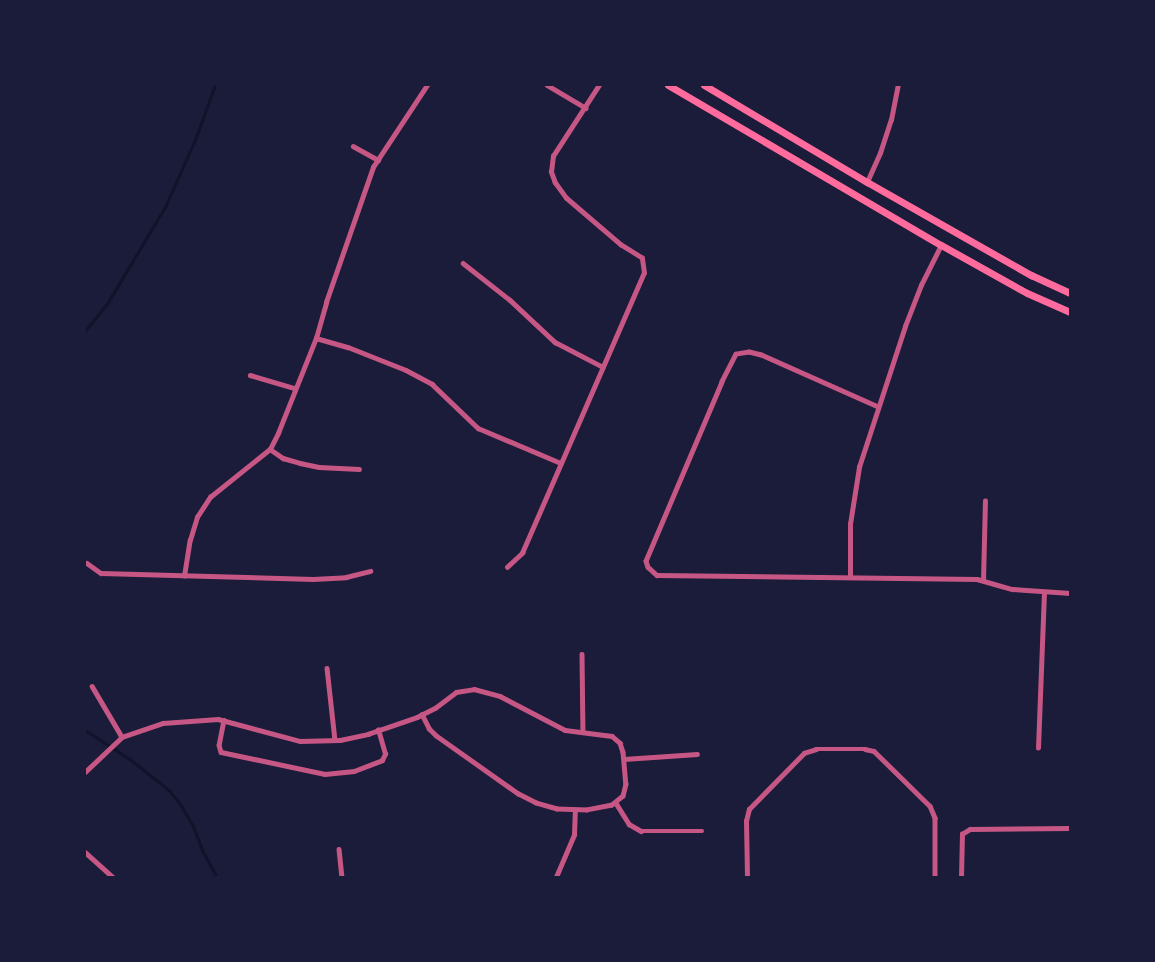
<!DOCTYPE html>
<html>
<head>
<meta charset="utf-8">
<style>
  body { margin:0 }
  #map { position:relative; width:1155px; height:962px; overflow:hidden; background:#1b1b3a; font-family:Arial,sans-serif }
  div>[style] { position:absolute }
  .stream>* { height:2.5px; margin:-1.25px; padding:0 1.25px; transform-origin:1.25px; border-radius:1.25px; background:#12122b }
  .minor>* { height:4.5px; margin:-2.25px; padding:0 2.25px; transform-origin:2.25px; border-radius:2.25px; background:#c65784 }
  .primary>* { height:7px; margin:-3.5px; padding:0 3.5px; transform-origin:3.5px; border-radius:3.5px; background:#ff6b9d }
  span { translate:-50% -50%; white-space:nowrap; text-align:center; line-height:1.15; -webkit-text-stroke:4px #1b1b3a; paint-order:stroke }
  .frame { position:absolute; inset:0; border:86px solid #1b1b3a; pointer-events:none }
</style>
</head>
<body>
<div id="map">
  <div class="stream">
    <i style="left:85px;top:331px;width:35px;rotate:-51deg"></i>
    <i style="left:107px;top:304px;width:113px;rotate:-59.1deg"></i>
    <i style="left:165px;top:207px;width:73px;rotate:-65.9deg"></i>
    <i style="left:195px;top:140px;width:59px;rotate:-70deg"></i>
    <i style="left:85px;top:730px;width:54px;rotate:32.8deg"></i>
    <i style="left:130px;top:759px;width:50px;rotate:38.5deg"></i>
    <i style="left:169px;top:790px;width:19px;rotate:51deg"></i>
    <i style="left:181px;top:805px;width:23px;rotate:59deg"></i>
    <i style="left:193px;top:825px;width:28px;rotate:69deg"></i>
    <i style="left:203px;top:851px;width:30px;rotate:62deg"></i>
  </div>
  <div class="minor">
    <i style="left:547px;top:85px;width:45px;rotate:30.5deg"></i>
    <i style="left:353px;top:146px;width:29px;rotate:29deg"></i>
    <i style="left:867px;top:182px;width:32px;rotate:-66deg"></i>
    <i style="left:880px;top:153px;width:35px;rotate:-72deg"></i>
    <i style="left:891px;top:120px;width:36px;rotate:-79deg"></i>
    <i style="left:463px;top:263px;width:60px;rotate:38.2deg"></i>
    <i style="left:510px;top:300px;width:62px;rotate:43deg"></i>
    <i style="left:555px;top:342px;width:54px;rotate:27.5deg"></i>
    <i style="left:316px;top:338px;width:33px;rotate:16deg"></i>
    <i style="left:348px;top:347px;width:62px;rotate:21.6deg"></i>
    <i style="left:406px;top:370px;width:30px;rotate:28deg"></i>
    <i style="left:432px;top:384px;width:64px;rotate:43.7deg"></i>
    <i style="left:478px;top:428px;width:90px;rotate:22.9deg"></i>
    <i style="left:250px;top:375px;width:46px;rotate:16.5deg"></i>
    <i style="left:878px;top:407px;width:128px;rotate:-156deg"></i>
    <i style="left:761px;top:355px;width:12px;rotate:-166deg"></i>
    <i style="left:749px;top:352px;width:13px;rotate:171deg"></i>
    <i style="left:736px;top:354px;width:31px;rotate:117deg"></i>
    <i style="left:722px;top:382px;width:194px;rotate:113deg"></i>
    <i style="left:646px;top:561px;width:6px;rotate:72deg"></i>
    <i style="left:648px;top:567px;width:12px;rotate:42deg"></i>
    <i style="left:657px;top:575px;width:320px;rotate:0.7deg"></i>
    <i style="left:977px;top:579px;width:37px;rotate:16deg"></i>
    <i style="left:1013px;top:589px;width:57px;rotate:4deg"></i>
    <i style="left:270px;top:449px;width:16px;rotate:35deg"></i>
    <i style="left:283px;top:458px;width:18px;rotate:16deg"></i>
    <i style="left:300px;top:463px;width:19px;rotate:12deg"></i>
    <i style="left:319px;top:467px;width:40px;rotate:2.9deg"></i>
    <i style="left:87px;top:563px;width:17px;rotate:36deg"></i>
    <i style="left:101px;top:573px;width:212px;rotate:1.6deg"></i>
    <i style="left:313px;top:579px;width:33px;rotate:-3deg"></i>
    <i style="left:346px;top:577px;width:25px;rotate:-14deg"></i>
    <i style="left:507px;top:567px;width:21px;rotate:-43deg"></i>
    <i style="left:522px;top:553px;width:305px;rotate:-66.5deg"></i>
    <i style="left:644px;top:273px;width:15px;rotate:-98deg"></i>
    <i style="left:642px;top:258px;width:25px;rotate:-148deg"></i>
    <i style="left:621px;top:245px;width:72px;rotate:-139.5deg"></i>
    <i style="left:566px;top:198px;width:19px;rotate:-126deg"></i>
    <i style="left:555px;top:183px;width:12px;rotate:-110deg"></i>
    <i style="left:551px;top:172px;width:16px;rotate:-83deg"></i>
    <i style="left:553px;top:156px;width:85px;rotate:-57.1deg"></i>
    <i style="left:184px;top:576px;width:36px;rotate:-81deg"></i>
    <i style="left:190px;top:540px;width:24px;rotate:-73deg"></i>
    <i style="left:197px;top:517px;width:24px;rotate:-57deg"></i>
    <i style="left:210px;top:497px;width:77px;rotate:-38.7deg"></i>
    <i style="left:270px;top:449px;width:18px;rotate:-63deg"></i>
    <i style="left:278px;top:433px;width:102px;rotate:-68.2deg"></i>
    <i style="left:316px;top:338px;width:37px;rotate:-74deg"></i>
    <i style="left:326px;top:302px;width:143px;rotate:-70.8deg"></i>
    <i style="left:373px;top:167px;width:98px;rotate:-56.6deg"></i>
    <i style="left:850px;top:577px;width:53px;rotate:-90deg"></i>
    <i style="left:850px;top:524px;width:58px;rotate:-81deg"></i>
    <i style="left:859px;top:467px;width:148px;rotate:-71.9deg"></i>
    <i style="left:905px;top:326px;width:44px;rotate:-68.7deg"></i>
    <i style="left:921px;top:285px;width:45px;rotate:-63.4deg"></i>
    <i style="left:983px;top:581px;width:80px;rotate:-88.6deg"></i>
    <i style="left:582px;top:654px;width:78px;rotate:89.3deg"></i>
    <i style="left:327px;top:668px;width:72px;rotate:83.7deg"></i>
    <i style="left:92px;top:686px;width:59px;rotate:59.5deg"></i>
    <i style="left:224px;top:720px;width:25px;rotate:101deg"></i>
    <i style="left:219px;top:745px;width:7px;rotate:74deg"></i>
    <i style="left:221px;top:752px;width:106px;rotate:11.9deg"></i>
    <i style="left:325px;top:774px;width:29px;rotate:-6deg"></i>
    <i style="left:354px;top:771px;width:30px;rotate:-21deg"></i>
    <i style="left:382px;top:760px;width:7px;rotate:-63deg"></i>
    <i style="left:385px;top:754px;width:25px;rotate:-106deg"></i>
    <i style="left:1038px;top:748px;width:155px;rotate:-87.8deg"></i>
    <i style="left:624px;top:759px;width:73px;rotate:-3.9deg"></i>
    <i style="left:85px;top:772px;width:51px;rotate:-43.4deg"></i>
    <i style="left:122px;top:737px;width:43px;rotate:-18.9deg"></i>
    <i style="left:163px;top:723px;width:55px;rotate:-4.2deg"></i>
    <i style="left:218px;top:719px;width:85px;rotate:15deg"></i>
    <i style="left:300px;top:741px;width:40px;rotate:-1.4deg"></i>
    <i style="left:340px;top:740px;width:29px;rotate:-12deg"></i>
    <i style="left:368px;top:734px;width:52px;rotate:-19.1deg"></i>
    <i style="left:417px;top:717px;width:20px;rotate:-27deg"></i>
    <i style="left:435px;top:708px;width:26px;rotate:-37deg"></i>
    <i style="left:456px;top:692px;width:18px;rotate:-9deg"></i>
    <i style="left:474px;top:689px;width:27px;rotate:15deg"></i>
    <i style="left:500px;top:696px;width:73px;rotate:27.6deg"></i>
    <i style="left:565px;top:730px;width:47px;rotate:7.3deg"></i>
    <i style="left:612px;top:736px;width:11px;rotate:41deg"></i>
    <i style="left:620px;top:743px;width:9px;rotate:72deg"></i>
    <i style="left:623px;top:752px;width:32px;rotate:85deg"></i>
    <i style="left:626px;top:784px;width:12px;rotate:104deg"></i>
    <i style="left:623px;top:796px;width:14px;rotate:141deg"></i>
    <i style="left:612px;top:805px;width:25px;rotate:169deg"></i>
    <i style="left:587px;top:810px;width:30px;rotate:-178deg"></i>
    <i style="left:557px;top:809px;width:22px;rotate:-164deg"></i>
    <i style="left:536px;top:803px;width:20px;rotate:-153deg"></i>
    <i style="left:518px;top:794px;width:100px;rotate:-144.7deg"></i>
    <i style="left:436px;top:736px;width:10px;rotate:-135deg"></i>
    <i style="left:429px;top:729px;width:16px;rotate:-117deg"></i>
    <i style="left:616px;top:803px;width:25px;rotate:58deg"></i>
    <i style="left:629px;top:824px;width:14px;rotate:30deg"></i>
    <i style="left:641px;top:831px;width:61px"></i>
    <i style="left:339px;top:849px;width:28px;rotate:84deg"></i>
    <i style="left:85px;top:852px;width:38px;rotate:42deg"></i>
    <i style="left:556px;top:877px;width:46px;rotate:-66.8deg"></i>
    <i style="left:574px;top:835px;width:24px;rotate:-88deg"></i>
    <i style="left:747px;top:877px;width:56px;rotate:-91deg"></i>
    <i style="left:746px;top:821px;width:12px;rotate:-76deg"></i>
    <i style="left:749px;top:809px;width:78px;rotate:-45.5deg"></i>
    <i style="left:804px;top:753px;width:13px;rotate:-18deg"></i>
    <i style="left:816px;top:749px;width:49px"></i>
    <i style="left:865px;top:749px;width:9px;rotate:13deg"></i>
    <i style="left:874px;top:751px;width:78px;rotate:44.5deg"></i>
    <i style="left:930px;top:806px;width:13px;rotate:67deg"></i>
    <i style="left:935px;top:818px;width:59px;rotate:90deg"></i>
    <i style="left:961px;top:877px;width:43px;rotate:-88.7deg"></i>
    <i style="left:962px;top:834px;width:9px;rotate:-32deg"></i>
    <i style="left:970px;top:829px;width:100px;rotate:-0.6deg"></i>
  </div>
  <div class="primary">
    <i style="left:668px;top:85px;width:316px;rotate:30.4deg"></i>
    <i style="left:941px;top:245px;width:98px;rotate:29.2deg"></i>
    <i style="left:1027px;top:293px;width:47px;rotate:23.8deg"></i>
    <i style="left:704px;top:85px;width:190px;rotate:30.8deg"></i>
    <i style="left:867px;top:182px;width:189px;rotate:29.6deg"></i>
    <i style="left:1031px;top:275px;width:43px;rotate:24.8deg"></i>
  </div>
  <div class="frame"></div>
</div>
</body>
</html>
